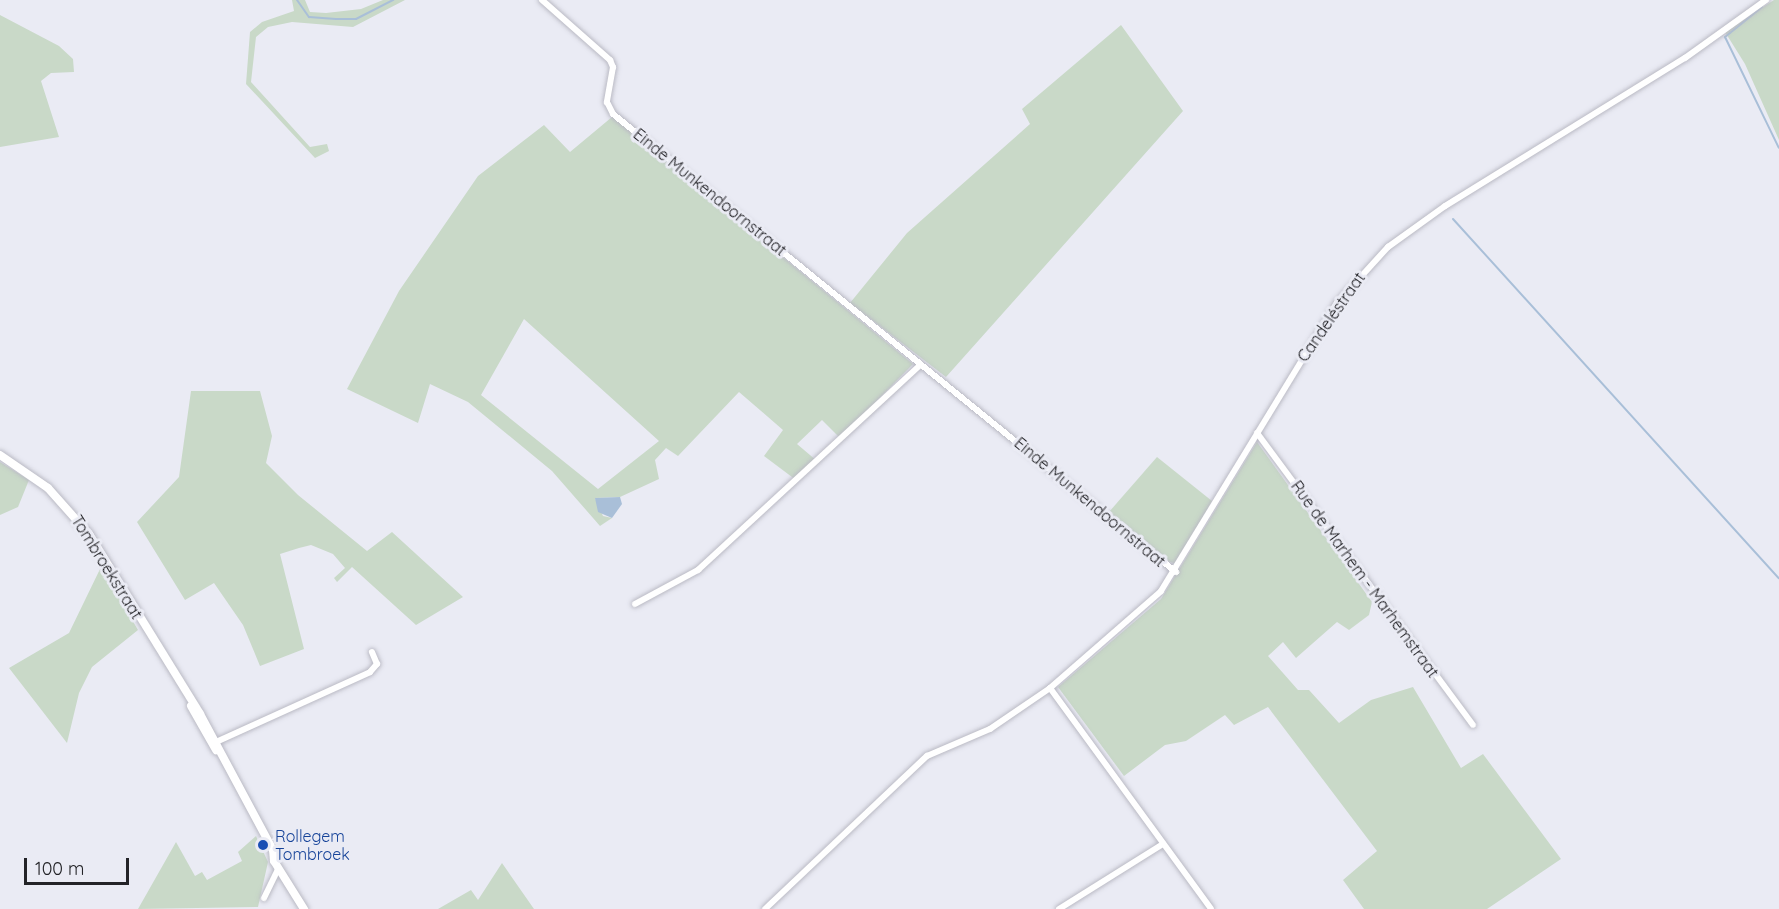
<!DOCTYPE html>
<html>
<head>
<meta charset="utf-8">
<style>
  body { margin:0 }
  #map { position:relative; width:1779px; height:909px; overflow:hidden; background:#eaebf4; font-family:Quicksand,sans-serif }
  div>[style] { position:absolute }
  .green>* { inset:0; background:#c9d9c8 }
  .water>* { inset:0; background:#a9bfd8 }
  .stream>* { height:2px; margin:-1px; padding:0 1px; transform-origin:1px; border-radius:1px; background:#a9bfd8 }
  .roads { filter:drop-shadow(0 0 2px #babac4) drop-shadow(0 0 2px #babac4) }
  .minor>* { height:6px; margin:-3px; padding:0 3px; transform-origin:3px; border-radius:3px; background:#fff }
  .tertiary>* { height:8px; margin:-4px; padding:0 4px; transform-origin:4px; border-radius:4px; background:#fff }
  .dots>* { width:16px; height:16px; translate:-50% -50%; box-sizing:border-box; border:3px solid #eaebf4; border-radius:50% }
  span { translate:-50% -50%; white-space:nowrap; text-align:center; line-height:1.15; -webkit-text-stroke:6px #eaebf4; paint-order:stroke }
  .street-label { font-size:16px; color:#232327 }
  .transit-label { font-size:16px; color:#164399 }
  .left { translate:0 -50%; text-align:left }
  .scale { position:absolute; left:24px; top:858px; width:105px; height:27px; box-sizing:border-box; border:3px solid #232327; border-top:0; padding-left:8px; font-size:18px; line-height:21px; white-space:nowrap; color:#232327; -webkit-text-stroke:4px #eaebf4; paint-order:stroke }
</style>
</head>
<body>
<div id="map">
  <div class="green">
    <i style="clip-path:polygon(292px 0,305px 0,310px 12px,326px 13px,361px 9px,383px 0,405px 0,353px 27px,292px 22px,268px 27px,256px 37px,251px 82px,310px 147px,327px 144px,329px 151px,315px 158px,246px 84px,250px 32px,262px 22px,294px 11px)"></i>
    <i style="clip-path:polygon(1774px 0,1779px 0,1779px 140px,1745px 64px,1725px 32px)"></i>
    <i style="clip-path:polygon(0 15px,59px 46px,73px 59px,74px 72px,51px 73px,41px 81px,59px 137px,0 147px)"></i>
    <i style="clip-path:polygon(1121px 25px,1183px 111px,946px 377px,850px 303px,907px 233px,1030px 124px,1022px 109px)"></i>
    <i style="clip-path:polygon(evenodd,612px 117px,913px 364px,840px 438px,822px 420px,797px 444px,817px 461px,796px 480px,764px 456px,783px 430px,739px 392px,678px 456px,666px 448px,655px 460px,659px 479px,620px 497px,595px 498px,603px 516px,612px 518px,600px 526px,552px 471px,468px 402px,430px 384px,418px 423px,347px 389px,399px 291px,478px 176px,544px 125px,570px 152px,612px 117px,524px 319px,659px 441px,598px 489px,481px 395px,524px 319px)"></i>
    <i style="clip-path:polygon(191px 391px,260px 391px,272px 436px,266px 463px,298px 495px,367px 551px,392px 532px,463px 597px,416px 625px,352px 567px,337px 582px,334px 578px,345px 568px,333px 554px,311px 545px,299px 548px,280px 554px,304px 649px,260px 666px,243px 625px,214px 583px,185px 600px,137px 522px,179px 477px)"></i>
    <i style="clip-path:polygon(1257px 442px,1372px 602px,1369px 615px,1349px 630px,1337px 622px,1296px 658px,1283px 642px,1268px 656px,1298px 690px,1309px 690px,1339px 723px,1371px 700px,1413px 687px,1461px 768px,1483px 754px,1561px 859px,1487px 909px,1364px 909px,1343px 880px,1377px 851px,1268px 707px,1234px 725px,1225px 715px,1186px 741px,1165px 745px,1124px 776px,1058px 687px,1161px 599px)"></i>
    <i style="clip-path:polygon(1157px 457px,1212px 501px,1176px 564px,1165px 560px,1109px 512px)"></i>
    <i style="clip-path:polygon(0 462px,29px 480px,18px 507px,0 515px)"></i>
    <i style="clip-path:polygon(101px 567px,138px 630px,92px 667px,79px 693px,67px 743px,9px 668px,69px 633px)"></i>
    <i style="clip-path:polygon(256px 836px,268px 862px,258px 907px,138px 909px,176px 842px,195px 876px,202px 872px,207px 880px,242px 861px,238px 852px)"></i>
    <i style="clip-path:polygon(502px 863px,534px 909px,438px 909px,471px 890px,478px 900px)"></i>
  </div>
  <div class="water">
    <i style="clip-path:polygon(620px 497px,622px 504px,612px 518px,598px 512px,595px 498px)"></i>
  </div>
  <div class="stream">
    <i style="left:297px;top:0;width:21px;rotate:55deg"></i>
    <i style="left:309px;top:17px;width:27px;rotate:4deg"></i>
    <i style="left:336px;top:19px;width:20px"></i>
    <i style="left:356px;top:19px;width:42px;rotate:-27.2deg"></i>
    <i style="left:1762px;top:7px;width:48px;rotate:141deg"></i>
    <i style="left:1725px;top:37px;width:123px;rotate:64.1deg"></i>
    <i style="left:1453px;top:219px;width:485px;rotate:47.8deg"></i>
  </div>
  <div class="roads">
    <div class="minor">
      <i style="left:542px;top:0;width:91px;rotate:41.4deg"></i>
      <i style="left:610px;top:60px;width:8px;rotate:67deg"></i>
      <i style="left:613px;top:67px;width:36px;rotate:100deg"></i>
      <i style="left:607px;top:102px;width:13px;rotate:63deg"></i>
      <i style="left:613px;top:114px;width:726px;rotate:39.13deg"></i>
      <i style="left:1257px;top:433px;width:363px;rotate:53.5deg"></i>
      <i style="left:635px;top:604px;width:72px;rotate:-28.4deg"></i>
      <i style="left:698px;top:570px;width:301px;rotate:-42.7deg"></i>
      <i style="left:1050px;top:688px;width:273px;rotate:53.9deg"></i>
      <i style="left:216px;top:742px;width:169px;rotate:-24.4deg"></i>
      <i style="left:370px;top:672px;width:11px;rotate:-49deg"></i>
      <i style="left:377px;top:664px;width:13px;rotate:-113deg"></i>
      <i style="left:264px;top:898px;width:32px;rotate:-64deg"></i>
      <i style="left:765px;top:909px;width:223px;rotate:-43.4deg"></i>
      <i style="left:927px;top:756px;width:69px;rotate:-23.2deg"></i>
      <i style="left:990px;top:729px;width:73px;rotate:-34.3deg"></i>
      <i style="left:1050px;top:688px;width:147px;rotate:-41.1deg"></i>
      <i style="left:1161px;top:591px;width:338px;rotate:-58.6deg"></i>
      <i style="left:1337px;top:303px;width:76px;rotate:-47.7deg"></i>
      <i style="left:1388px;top:247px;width:70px;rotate:-35.7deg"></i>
      <i style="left:1445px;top:206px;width:282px;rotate:-31.7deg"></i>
      <i style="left:1685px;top:58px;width:100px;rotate:-35.6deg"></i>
      <i style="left:1059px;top:909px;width:123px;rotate:-32deg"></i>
    </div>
    <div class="tertiary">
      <i style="left:0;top:455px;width:58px;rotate:34.5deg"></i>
      <i style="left:48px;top:488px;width:62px;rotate:48.3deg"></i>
      <i style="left:89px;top:534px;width:211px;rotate:58.3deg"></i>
      <i style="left:200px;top:714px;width:154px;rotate:61.8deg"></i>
      <i style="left:273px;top:850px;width:11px;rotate:85deg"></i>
      <i style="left:274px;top:861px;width:57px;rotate:58deg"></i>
      <i style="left:191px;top:706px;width:51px;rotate:60.4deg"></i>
    </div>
  </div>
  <div class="dots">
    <i style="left:263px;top:845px;background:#1a4fb4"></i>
  </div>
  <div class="street-label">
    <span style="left:710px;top:192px;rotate:39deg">Einde Munkendoornstraat</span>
    <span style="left:1331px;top:317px;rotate:-55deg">Candeléstraat</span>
    <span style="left:1090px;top:502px;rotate:40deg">Einde Munkendoornstraat</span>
    <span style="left:107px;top:567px;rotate:58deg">Tombroekstraat</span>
    <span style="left:1365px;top:579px;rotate:54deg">Rue de Marhem - Marhemstraat</span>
  </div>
  <div class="transit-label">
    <span class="left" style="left:275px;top:845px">Rollegem<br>Tombroek</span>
  </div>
  <div class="scale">100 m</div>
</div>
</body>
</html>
